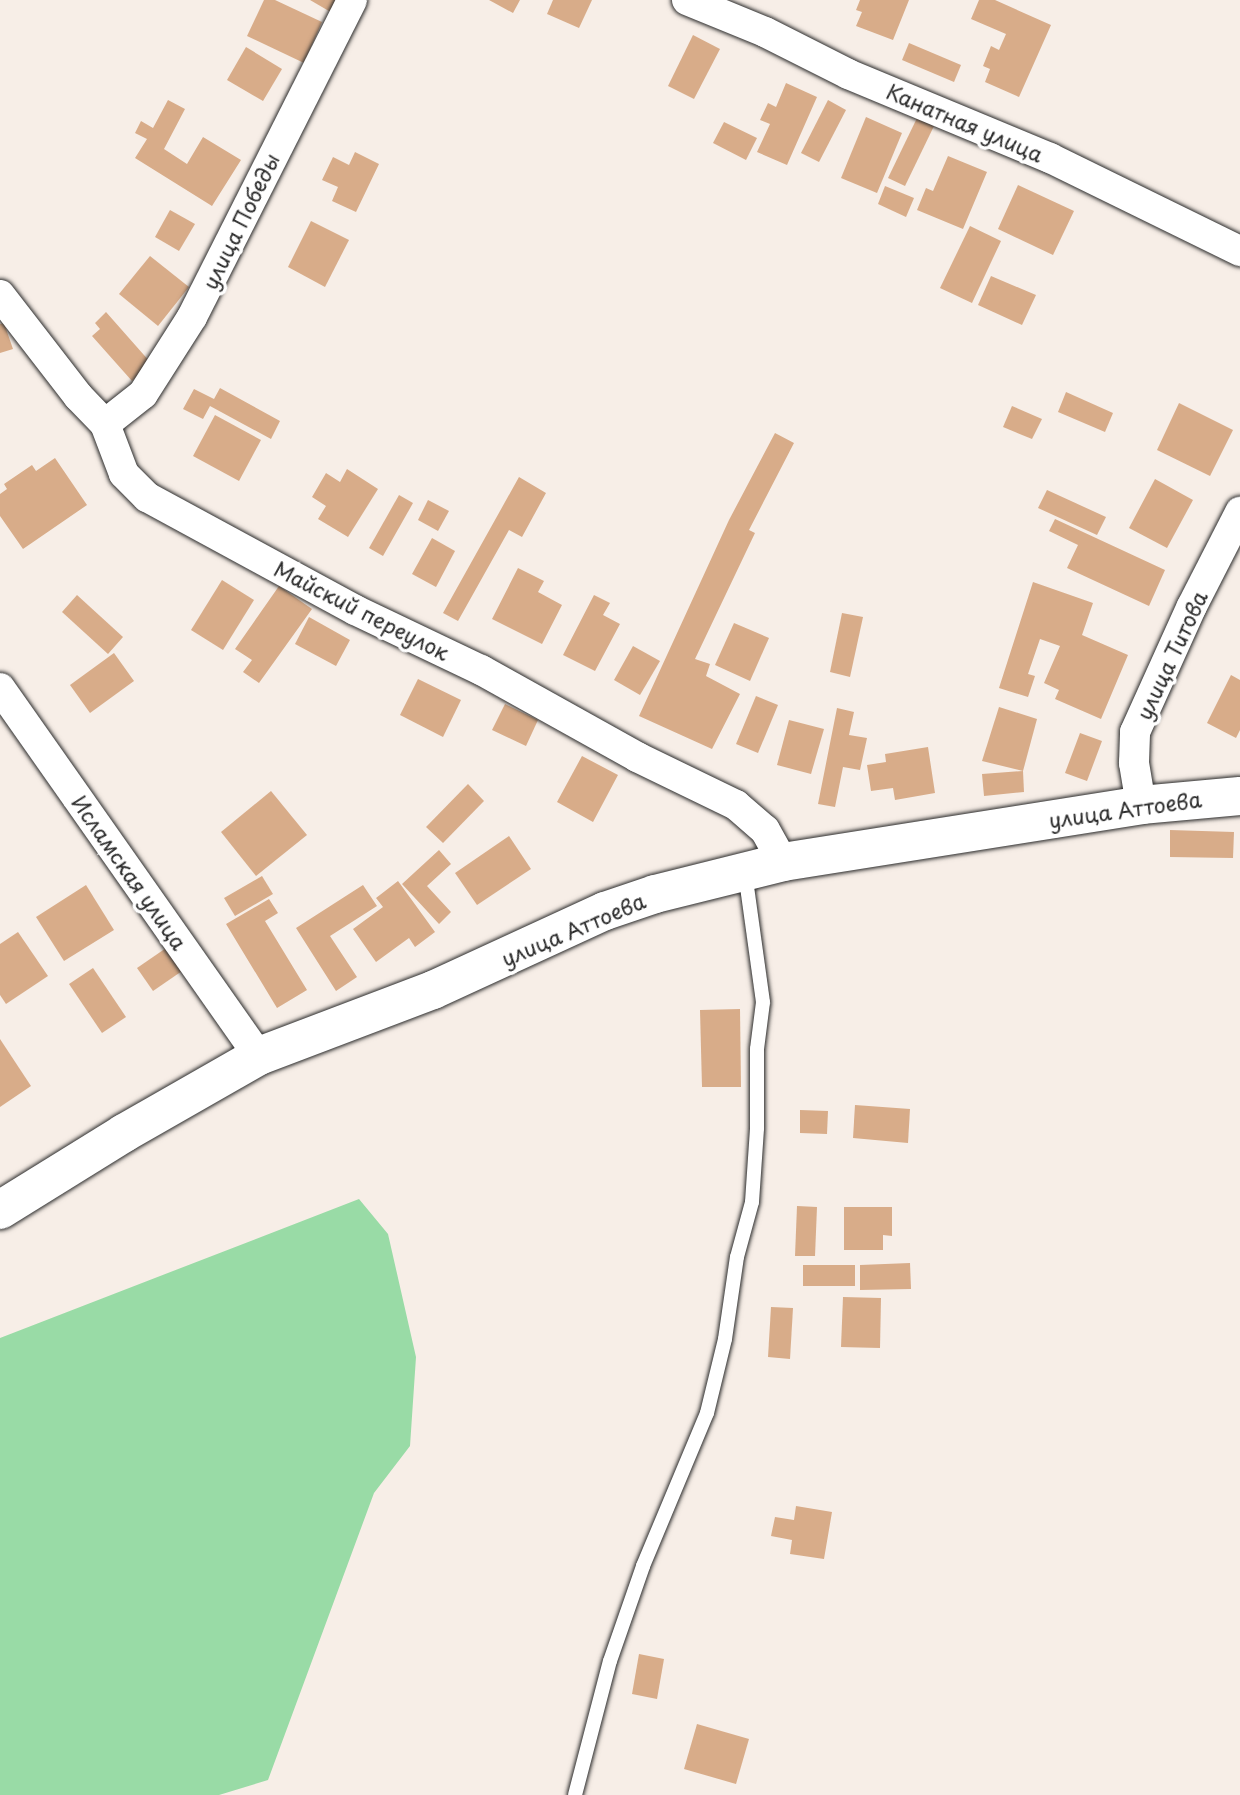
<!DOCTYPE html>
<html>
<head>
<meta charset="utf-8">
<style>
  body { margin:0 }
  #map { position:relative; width:1240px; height:1795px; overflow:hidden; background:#f7eee7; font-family:"Playpen Sans",sans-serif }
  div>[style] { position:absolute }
  .green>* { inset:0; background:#99dba6 }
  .building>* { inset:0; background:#d8ac89 }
  .roads { filter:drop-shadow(0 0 2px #2b2b2b) drop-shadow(0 0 2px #2b2b2b) }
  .lane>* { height:14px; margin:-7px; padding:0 7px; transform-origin:7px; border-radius:7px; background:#fff }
  .street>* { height:30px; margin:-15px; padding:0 15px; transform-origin:15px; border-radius:15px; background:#fff }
  .secondary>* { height:38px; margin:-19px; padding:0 19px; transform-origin:19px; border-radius:19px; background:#fff }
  span { translate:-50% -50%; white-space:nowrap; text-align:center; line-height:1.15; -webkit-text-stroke:7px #fff; paint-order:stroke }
  .street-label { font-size:21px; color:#2b2b2b }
</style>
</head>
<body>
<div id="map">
  <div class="green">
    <i style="clip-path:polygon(359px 1199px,388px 1234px,416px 1357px,410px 1446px,374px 1493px,268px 1780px,219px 1795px,0 1795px,0 1338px)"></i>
  </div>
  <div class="building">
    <i style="clip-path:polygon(264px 0,275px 0,322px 22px,304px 63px,247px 36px)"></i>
    <i style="clip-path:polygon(310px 0,342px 0,334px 14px)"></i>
    <i style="clip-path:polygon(489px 0,520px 0,513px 13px)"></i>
    <i style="clip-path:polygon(553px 0,592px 0,579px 28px,547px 14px)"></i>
    <i style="clip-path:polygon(860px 0,909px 0,893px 40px,856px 26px,862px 12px,856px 10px)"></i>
    <i style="clip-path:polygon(979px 0,995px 0,1051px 25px,1019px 97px,985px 82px,990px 69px,983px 66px,991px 46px,999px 50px,1006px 34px,971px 19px)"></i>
    <i style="clip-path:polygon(693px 35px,720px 49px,694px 99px,668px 86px)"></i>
    <i style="clip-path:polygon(909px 43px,961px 65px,954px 82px,902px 60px)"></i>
    <i style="clip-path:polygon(246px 47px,282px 69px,263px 101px,227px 80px)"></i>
    <i style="clip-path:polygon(786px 83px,817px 97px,787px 165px,757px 152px,770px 124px,760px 120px,768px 103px,776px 107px)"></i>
    <i style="clip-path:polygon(168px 100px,185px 109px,164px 149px,187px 164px,203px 137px,241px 160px,212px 206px,135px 158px,147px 139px,135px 133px,141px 121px,153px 128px)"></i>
    <i style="clip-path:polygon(828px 100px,846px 110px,819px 162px,801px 153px)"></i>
    <i style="clip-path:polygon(866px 117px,902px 133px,877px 193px,841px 178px)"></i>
    <i style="clip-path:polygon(917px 118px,934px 126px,905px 186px,888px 178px)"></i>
    <i style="clip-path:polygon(724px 122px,757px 138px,746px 160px,713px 143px)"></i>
    <i style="clip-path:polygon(355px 152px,379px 164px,356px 212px,332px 201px,338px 187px,322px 180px,333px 157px,349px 165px)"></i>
    <i style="clip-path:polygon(948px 156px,987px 172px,963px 229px,917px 210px,926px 188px,933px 191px)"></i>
    <i style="clip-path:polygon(1018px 185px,1074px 211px,1053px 255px,998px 229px)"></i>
    <i style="clip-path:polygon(885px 186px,914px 198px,906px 217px,878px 204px)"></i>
    <i style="clip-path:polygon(170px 210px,195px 224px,179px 251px,155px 237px)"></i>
    <i style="clip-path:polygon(311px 221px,349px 240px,325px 287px,288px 267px)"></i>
    <i style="clip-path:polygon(970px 226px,1001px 241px,972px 303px,940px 288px)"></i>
    <i style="clip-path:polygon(150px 256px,189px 287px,158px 326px,119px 294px)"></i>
    <i style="clip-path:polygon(991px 276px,1036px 295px,1022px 325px,978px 305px)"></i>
    <i style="clip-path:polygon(106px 312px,151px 363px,132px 381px,92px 336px,100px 329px,95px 323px)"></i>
    <i style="clip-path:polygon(4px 323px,13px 349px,0 353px,0 324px)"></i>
    <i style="clip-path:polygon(220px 388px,280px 421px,271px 439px,210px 406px,203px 419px,183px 409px,194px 389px,214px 399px)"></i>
    <i style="clip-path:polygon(1066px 392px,1113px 413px,1105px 432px,1058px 412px)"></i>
    <i style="clip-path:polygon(1179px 403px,1233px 430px,1210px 476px,1157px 450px)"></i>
    <i style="clip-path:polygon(1012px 406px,1042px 419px,1032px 439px,1003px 427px)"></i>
    <i style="clip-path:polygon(215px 415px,261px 440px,239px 481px,193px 456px)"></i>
    <i style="clip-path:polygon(775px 433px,794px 443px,749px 530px,755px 533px,695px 659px,710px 664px,706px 676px,740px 694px,712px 749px,639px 716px,729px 520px)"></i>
    <i style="clip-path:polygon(55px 458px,87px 505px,23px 549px,0 516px,0 494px,7px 489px,4px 484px,32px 465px,36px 471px)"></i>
    <i style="clip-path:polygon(347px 469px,378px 489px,348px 537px,318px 519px,326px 506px,312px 497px,326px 473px,340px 482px)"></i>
    <i style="clip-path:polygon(519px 477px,546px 493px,522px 537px,509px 530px,458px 621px,443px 613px)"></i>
    <i style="clip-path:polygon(1155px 479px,1193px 500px,1167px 548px,1129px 528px)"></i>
    <i style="clip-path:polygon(1047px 490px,1106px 517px,1097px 535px,1038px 508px)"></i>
    <i style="clip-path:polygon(399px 495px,413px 503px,383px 556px,369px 548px)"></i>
    <i style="clip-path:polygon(428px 500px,449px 511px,438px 531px,418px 520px)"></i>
    <i style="clip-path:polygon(1055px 519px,1165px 570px,1149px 606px,1067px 568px,1078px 545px,1049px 531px)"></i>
    <i style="clip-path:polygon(432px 538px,455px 551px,436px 587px,412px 574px)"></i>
    <i style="clip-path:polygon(518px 568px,544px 581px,538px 592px,562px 605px,542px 644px,492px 619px)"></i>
    <i style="clip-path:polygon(222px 580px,254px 600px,223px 650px,191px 630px)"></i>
    <i style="clip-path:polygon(1033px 582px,1093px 603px,1082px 635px,1128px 655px,1101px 719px,1055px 699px,1059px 690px,1044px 683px,1060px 646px,1040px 639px,1028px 674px,1035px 676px,1028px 697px,999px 688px)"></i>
    <i style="clip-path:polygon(279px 586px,312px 609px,259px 683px,243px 672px,252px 660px,235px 649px)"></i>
    <i style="clip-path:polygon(77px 595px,123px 637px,108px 654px,62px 612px)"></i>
    <i style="clip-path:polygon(594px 595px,610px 603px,603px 615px,620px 624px,595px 671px,563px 655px)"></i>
    <i style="clip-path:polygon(842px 613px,863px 617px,850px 677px,830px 672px)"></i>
    <i style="clip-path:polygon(309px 617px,350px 640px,336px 666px,295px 644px)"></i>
    <i style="clip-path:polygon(734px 623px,769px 638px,750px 681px,715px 665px)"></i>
    <i style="clip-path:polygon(633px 646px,660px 661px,640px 695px,614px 680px)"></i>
    <i style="clip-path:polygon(114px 653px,134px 681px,90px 713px,70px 685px)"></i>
    <i style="clip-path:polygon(1231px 675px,1240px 680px,1240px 730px,1236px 738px,1207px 723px)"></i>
    <i style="clip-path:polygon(418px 679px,461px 700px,443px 737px,400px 715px)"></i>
    <i style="clip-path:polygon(756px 696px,778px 705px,758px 753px,736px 744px)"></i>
    <i style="clip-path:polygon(505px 704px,538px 720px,526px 746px,492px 730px)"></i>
    <i style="clip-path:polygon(999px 707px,1037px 719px,1023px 771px,982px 761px)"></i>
    <i style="clip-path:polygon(837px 708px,854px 712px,849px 735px,867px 738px,860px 770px,843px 767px,835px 807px,818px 804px)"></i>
    <i style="clip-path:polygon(789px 720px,824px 729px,811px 774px,777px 765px)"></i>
    <i style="clip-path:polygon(1080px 733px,1102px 741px,1087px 781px,1065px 773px)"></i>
    <i style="clip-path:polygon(928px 747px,935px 793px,895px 800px,893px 788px,871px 791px,867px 765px,886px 762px,885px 754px)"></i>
    <i style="clip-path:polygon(582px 756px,618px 775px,593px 822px,557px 802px)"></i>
    <i style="clip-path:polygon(1023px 771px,1024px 792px,984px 796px,982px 774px)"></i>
    <i style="clip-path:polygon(468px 784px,484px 801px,443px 843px,426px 827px)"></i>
    <i style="clip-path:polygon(271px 791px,307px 835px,256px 876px,221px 832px)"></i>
    <i style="clip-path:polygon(1170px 830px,1234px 832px,1233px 858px,1170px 857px)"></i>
    <i style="clip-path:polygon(509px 836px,531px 869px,477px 905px,455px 873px)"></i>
    <i style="clip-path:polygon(439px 850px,451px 864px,427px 886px,451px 912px,439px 924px,402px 884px)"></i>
    <i style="clip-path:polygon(262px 876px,273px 894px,235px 916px,224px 898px)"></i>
    <i style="clip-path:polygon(398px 881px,435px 932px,415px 947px,409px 938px,376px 962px,353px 929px,383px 907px,376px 898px)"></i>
    <i style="clip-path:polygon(86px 885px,114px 930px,64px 961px,36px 917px)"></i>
    <i style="clip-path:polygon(363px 885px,377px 906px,330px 936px,357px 977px,336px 991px,296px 928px)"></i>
    <i style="clip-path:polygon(269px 899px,278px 913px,265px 921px,307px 990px,277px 1008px,226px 924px)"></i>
    <i style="clip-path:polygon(18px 932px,48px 976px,6px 1004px,0 995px,0 944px)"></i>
    <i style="clip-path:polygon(169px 946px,185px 969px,153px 991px,137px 968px)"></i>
    <i style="clip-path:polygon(93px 968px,126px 1017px,102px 1033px,69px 984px)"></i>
    <i style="clip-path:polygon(740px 1009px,741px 1087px,702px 1087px,700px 1010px)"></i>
    <i style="clip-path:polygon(0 1039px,31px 1086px,0 1107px)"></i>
    <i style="clip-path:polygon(855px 1105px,910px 1109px,908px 1143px,853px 1138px)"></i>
    <i style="clip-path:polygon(800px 1110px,828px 1111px,827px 1134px,800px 1133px)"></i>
    <i style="clip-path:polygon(797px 1206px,817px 1207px,815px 1256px,795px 1256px)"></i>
    <i style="clip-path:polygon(844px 1207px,892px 1207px,892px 1236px,883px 1235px,883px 1250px,844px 1250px)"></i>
    <i style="clip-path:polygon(910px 1263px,911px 1289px,860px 1290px,860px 1265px)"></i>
    <i style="clip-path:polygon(803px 1265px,855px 1265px,855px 1286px,803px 1286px)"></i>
    <i style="clip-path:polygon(843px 1297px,881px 1298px,880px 1348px,841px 1347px)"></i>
    <i style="clip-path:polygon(771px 1307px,793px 1308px,790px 1359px,768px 1357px)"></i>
    <i style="clip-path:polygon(796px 1506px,832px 1512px,824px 1559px,790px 1554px,792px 1540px,771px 1536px,775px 1517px,794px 1520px)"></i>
    <i style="clip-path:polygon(639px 1654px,664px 1659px,657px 1699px,632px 1694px)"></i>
    <i style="clip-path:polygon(697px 1724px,749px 1739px,736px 1784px,684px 1769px)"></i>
  </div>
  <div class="roads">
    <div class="lane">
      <i style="left:575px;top:1795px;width:138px;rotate:-75.4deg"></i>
      <i style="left:610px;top:1661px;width:101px;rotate:-70.8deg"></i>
      <i style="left:643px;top:1566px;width:166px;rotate:-67.3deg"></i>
      <i style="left:707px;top:1413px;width:76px;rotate:-76.3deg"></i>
      <i style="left:725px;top:1339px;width:83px;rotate:-81.7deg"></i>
      <i style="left:737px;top:1257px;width:57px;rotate:-74.7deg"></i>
      <i style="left:752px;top:1202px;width:74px;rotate:-86.1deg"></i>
      <i style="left:757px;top:1128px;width:79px;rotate:-90deg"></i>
      <i style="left:757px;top:1049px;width:47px;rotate:-82.7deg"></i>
      <i style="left:763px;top:1002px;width:130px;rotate:-97.9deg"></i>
    </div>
    <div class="street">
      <i style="left:687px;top:0;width:84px;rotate:22.3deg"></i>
      <i style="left:765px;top:32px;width:93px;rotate:26.8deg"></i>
      <i style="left:848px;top:74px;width:219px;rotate:22.6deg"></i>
      <i style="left:1050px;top:158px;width:212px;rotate:26.1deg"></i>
      <i style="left:0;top:295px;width:128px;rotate:52.3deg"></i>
      <i style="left:78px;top:396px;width:39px;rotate:46deg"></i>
      <i style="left:105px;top:424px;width:53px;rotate:69.2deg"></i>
      <i style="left:124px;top:474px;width:33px;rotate:45deg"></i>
      <i style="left:147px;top:497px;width:237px;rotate:28.5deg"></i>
      <i style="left:355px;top:610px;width:140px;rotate:25.5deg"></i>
      <i style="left:481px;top:670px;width:179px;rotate:29.1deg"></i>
      <i style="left:637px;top:757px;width:110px;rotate:25.9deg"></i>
      <i style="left:736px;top:805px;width:38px;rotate:41deg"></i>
      <i style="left:765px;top:830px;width:37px;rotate:61deg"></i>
      <i style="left:105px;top:424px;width:48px;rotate:-38.3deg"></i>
      <i style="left:143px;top:394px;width:91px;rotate:-57.5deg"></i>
      <i style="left:192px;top:317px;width:355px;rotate:-63.2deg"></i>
      <i style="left:0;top:688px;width:450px;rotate:54.9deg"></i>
      <i style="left:1141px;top:805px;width:43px;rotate:-99.5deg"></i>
      <i style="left:1134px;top:763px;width:31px;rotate:-88deg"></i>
      <i style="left:1135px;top:732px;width:138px;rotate:-65.7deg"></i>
      <i style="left:1192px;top:606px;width:106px;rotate:-62.9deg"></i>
    </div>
    <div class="secondary">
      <i style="left:0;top:1210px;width:146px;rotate:-31.8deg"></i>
      <i style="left:124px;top:1133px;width:155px;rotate:-29.7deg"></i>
      <i style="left:259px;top:1056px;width:186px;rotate:-20.8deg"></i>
      <i style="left:433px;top:990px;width:189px;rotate:-24.7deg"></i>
      <i style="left:605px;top:911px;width:53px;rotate:-18.8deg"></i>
      <i style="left:655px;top:894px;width:132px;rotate:-14deg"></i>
      <i style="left:783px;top:862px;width:363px;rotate:-9deg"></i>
      <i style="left:1141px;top:805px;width:99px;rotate:-5.2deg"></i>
    </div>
  </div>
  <div class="street-label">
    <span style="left:965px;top:122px;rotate:23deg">Канатная улица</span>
    <span style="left:240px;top:221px;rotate:-64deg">улица Победы</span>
    <span style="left:362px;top:610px;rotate:27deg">Майский переулок</span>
    <span style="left:1171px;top:655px;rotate:-65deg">улица Титова</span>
    <span style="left:1125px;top:809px;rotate:-8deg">улица Аттоева</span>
    <span style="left:130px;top:872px;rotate:55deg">Исламская улица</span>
    <span style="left:573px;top:929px;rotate:-23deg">улица Аттоева</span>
  </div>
</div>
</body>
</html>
